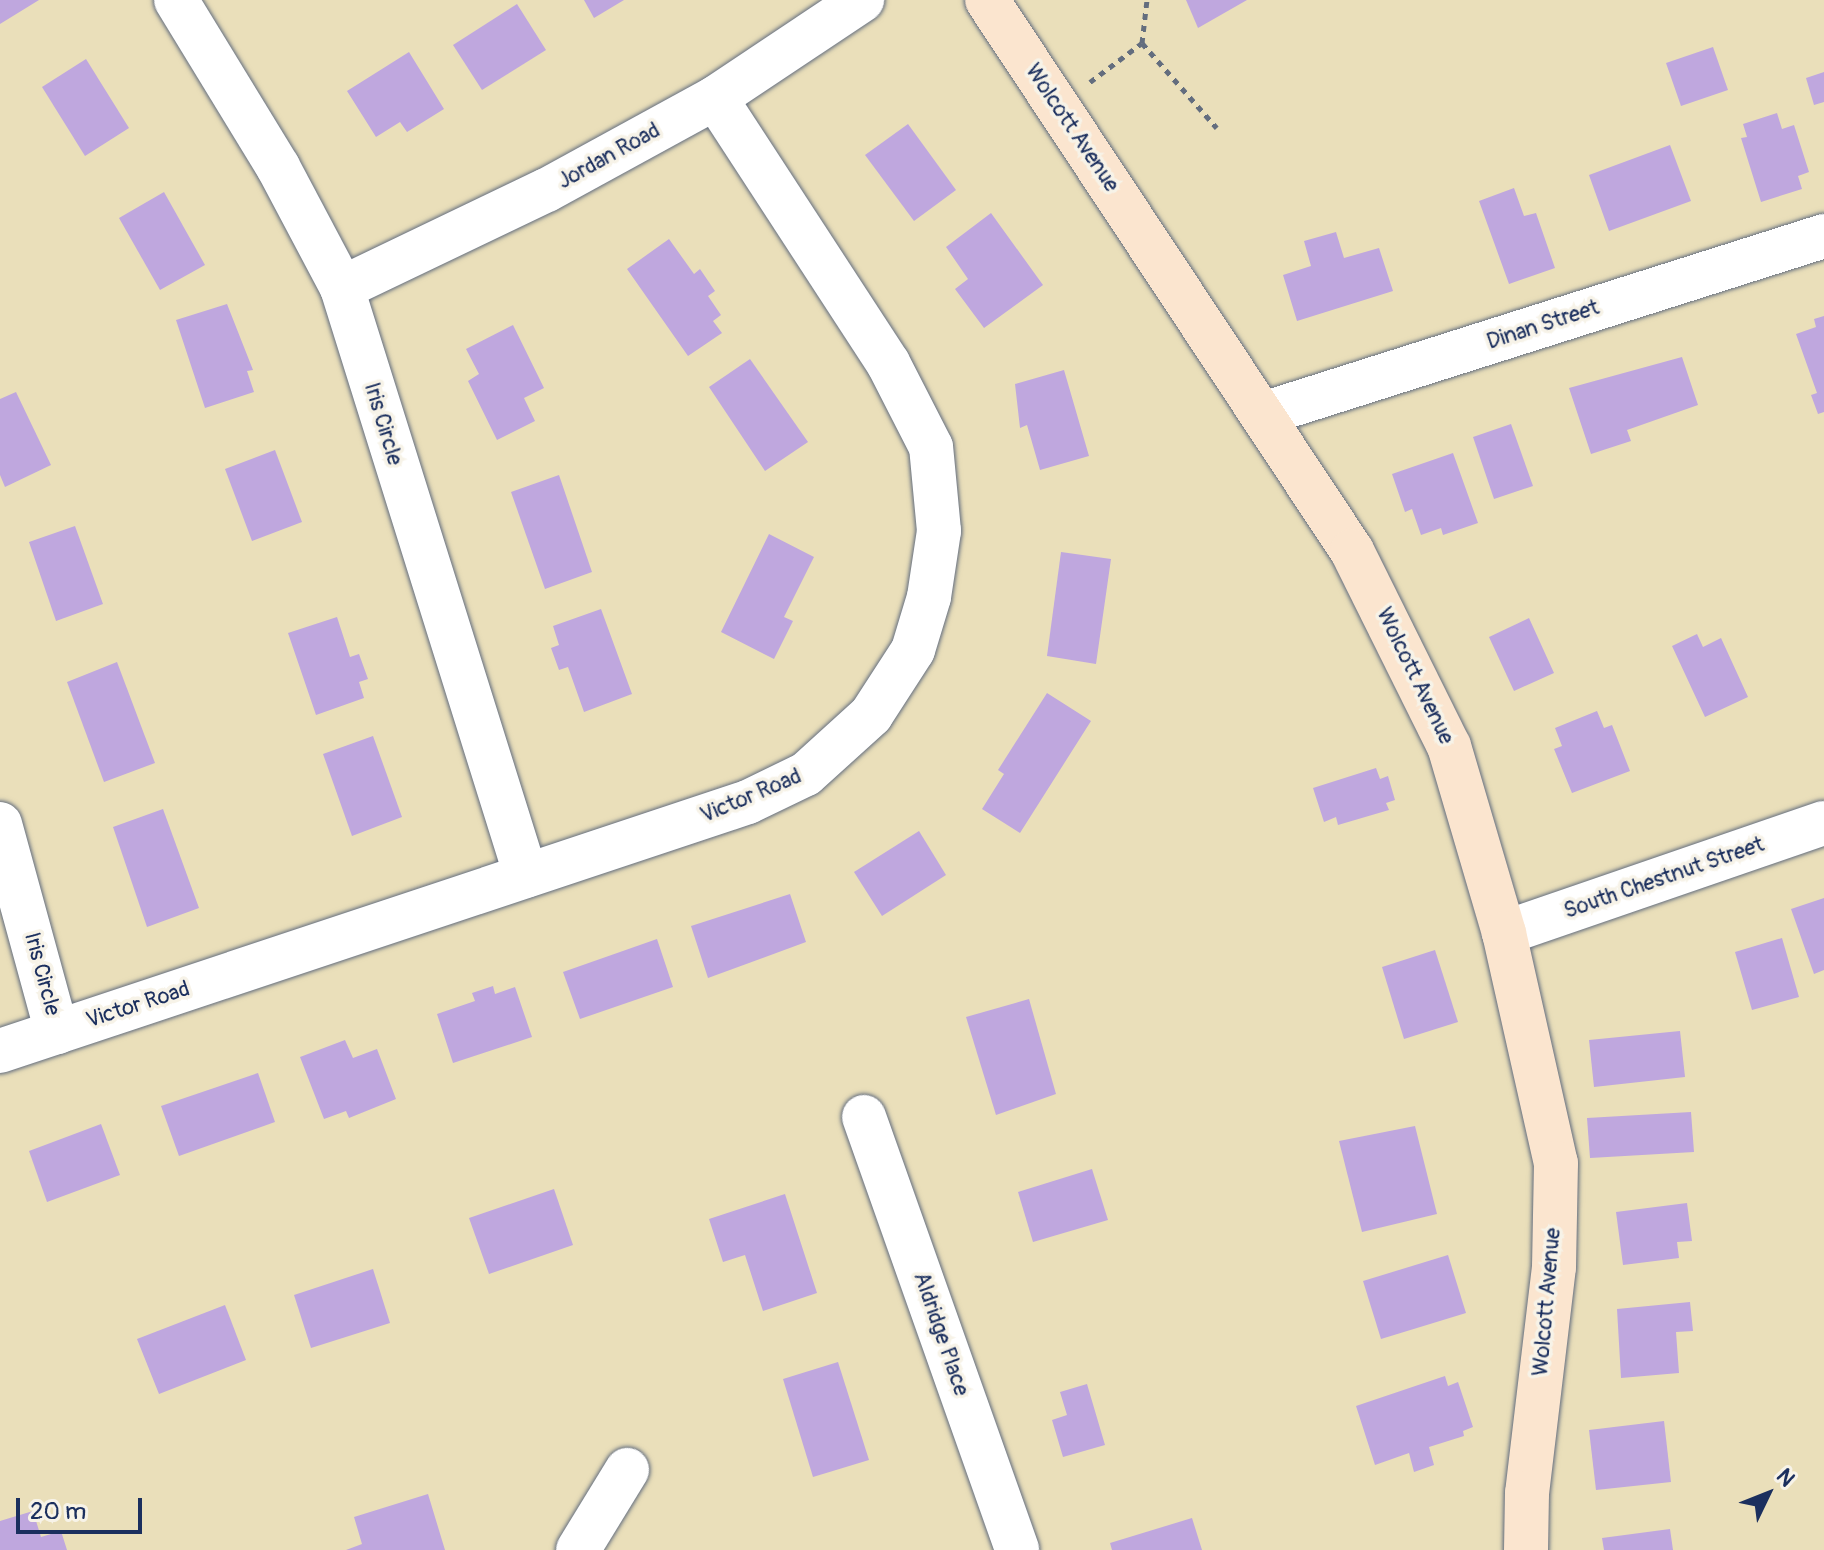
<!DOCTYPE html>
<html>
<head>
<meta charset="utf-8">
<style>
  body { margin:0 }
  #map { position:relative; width:1824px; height:1550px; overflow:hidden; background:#eadfba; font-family:Pangolin,sans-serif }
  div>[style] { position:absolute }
  .building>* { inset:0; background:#bfa7de }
  .path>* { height:5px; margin-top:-2.5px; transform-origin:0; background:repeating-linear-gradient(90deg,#636d7e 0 6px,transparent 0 12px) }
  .roads { filter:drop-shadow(0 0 2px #636d7e) drop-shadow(0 0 2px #636d7e) }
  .minor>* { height:44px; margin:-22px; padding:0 22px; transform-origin:22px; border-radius:22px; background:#fff }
  .secondary>* { height:44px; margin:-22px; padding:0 22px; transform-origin:22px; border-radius:22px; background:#fbe5cf }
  span { translate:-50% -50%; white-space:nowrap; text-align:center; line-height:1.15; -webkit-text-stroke:7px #f7f3e8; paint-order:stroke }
  .street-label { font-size:22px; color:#1b2f5e }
  .north { position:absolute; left:1728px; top:1454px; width:80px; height:80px; -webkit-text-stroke:6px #f7f3e8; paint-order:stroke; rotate:47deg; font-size:22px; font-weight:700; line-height:32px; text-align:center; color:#1b2f5e }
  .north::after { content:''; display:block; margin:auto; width:28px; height:36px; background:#1b2f5e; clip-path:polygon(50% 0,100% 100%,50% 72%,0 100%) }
  .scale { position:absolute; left:16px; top:1498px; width:126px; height:36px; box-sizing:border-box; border:4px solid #1b2f5e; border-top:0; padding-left:10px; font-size:24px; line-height:28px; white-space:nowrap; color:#1b2f5e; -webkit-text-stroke:6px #f7f3e8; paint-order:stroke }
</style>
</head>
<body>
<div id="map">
  <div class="building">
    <i style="clip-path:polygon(0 0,39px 0,0 24px)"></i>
    <i style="clip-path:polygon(584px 0,624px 0,594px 18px)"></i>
    <i style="clip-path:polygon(1186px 0,1247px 0,1198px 28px)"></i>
    <i style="clip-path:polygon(517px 4px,546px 50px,482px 90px,453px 45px)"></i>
    <i style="clip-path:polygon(1713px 47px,1728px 90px,1681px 106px,1666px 63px)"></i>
    <i style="clip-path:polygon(409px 52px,444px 109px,407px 132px,400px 122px,376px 137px,347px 91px)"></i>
    <i style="clip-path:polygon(86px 59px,129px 128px,85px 156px,42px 87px)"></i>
    <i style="clip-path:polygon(1824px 72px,1824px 102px,1814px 105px,1806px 78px)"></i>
    <i style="clip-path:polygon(1777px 113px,1782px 129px,1794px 125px,1809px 172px,1798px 176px,1802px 189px,1761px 202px,1741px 138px,1747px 137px,1743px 124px)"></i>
    <i style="clip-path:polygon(908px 124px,956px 190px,914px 221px,865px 155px)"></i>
    <i style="clip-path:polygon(1670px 145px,1691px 201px,1609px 231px,1589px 175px)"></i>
    <i style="clip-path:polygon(1514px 188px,1524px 216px,1536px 213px,1555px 268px,1509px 284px,1479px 201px)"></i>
    <i style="clip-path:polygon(164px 192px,205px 265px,160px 290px,119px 218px)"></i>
    <i style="clip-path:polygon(991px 213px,1043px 285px,984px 328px,955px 289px,968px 279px,946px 247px)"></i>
    <i style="clip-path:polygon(1336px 232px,1344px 258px,1379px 248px,1393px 291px,1297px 321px,1283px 275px,1311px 266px,1304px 241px)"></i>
    <i style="clip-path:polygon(669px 239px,694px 274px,700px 269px,715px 291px,708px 296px,721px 315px,713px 321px,722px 333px,688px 356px,627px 269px)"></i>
    <i style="clip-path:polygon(227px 304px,253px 370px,247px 371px,254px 392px,205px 408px,176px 320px)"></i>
    <i style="clip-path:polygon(1824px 316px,1824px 412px,1818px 414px,1811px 395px,1817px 393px,1796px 334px,1816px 327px,1814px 319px)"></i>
    <i style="clip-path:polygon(513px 325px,544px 388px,524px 398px,535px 421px,497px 440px,468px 381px,479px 374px,466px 349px)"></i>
    <i style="clip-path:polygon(1682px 357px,1698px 405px,1627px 430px,1631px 441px,1591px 454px,1569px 388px)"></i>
    <i style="clip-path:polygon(750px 359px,808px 442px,765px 471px,709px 387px)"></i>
    <i style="clip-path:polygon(1064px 370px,1089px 456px,1040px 470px,1027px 425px,1020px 428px,1015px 384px)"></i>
    <i style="clip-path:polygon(16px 392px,51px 465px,5px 487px,0 475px,0 399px)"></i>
    <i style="clip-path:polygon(1511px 424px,1533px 486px,1494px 499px,1473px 437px)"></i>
    <i style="clip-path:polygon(275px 450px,302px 522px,252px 541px,225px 469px)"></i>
    <i style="clip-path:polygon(1453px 453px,1478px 523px,1443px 535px,1441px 528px,1421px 535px,1412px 509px,1405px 512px,1392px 474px)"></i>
    <i style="clip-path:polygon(559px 475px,592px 572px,545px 589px,511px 492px)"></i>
    <i style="clip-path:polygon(75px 526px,103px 604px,56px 621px,29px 542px)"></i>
    <i style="clip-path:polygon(769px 534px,814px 557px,784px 617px,793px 621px,774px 659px,721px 632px)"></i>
    <i style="clip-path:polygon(1061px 552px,1111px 559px,1096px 664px,1047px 656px)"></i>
    <i style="clip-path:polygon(601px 609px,632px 694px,584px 712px,568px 667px,559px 670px,551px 648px,559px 645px,553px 626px)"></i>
    <i style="clip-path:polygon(337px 617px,350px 657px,359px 654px,368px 679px,359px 682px,364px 698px,316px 715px,288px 633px)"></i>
    <i style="clip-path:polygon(1529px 618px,1554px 673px,1514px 691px,1489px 637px)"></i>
    <i style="clip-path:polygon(1697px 634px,1703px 647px,1721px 638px,1748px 697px,1705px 717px,1672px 646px)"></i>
    <i style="clip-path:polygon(117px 662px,155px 763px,104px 782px,67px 682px)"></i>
    <i style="clip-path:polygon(1047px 693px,1091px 721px,1020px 833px,982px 809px,1004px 774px,998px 770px)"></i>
    <i style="clip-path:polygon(1597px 711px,1604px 728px,1612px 725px,1630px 771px,1572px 793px,1554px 749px,1562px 746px,1555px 728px)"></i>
    <i style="clip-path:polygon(373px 736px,402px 817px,352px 836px,323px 754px)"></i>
    <i style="clip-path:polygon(1376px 768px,1380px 779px,1388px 776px,1395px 800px,1386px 803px,1389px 810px,1338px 825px,1336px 817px,1324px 822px,1313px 788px)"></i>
    <i style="clip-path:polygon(163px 809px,199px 908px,147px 927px,113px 827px)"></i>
    <i style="clip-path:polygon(919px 831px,946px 875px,882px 916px,854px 872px)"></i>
    <i style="clip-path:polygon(790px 894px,806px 942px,708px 978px,691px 926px)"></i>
    <i style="clip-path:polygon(1824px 898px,1824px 970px,1814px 974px,1791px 909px)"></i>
    <i style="clip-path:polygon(1782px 938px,1799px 997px,1752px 1010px,1735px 952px)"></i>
    <i style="clip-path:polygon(657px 939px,673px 987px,580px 1019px,563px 972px)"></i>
    <i style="clip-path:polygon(1435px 950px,1458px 1022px,1404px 1039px,1382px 967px)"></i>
    <i style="clip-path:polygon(493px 986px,495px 994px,515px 987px,532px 1037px,453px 1063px,437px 1014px,475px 1001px,472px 993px)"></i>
    <i style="clip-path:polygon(1029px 999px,1056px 1094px,996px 1115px,966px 1017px)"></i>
    <i style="clip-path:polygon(1680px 1031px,1685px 1077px,1594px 1087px,1589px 1040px)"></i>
    <i style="clip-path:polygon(345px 1040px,353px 1058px,377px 1049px,396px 1099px,349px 1118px,346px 1111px,324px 1119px,300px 1057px)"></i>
    <i style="clip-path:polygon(258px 1073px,275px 1122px,179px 1156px,161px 1106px)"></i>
    <i style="clip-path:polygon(1691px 1112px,1694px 1152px,1590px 1158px,1587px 1118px)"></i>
    <i style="clip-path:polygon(101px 1124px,120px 1175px,47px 1202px,29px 1151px)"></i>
    <i style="clip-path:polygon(1415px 1126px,1437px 1214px,1362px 1232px,1339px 1141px)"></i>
    <i style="clip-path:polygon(1092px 1169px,1108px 1220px,1033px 1242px,1018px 1192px)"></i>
    <i style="clip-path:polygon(554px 1189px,573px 1245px,489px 1274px,469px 1218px)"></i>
    <i style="clip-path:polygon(785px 1194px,817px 1293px,763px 1311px,745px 1255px,723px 1262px,709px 1219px)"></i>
    <i style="clip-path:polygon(1687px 1203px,1692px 1241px,1677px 1242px,1679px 1258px,1623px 1265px,1616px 1212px)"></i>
    <i style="clip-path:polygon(1448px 1255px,1466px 1313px,1381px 1339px,1363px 1281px)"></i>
    <i style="clip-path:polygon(373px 1269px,390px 1323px,311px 1348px,294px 1295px)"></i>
    <i style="clip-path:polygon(1690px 1302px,1693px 1331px,1676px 1332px,1679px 1373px,1621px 1378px,1617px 1309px)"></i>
    <i style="clip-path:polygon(225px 1305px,246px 1360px,159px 1394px,137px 1339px)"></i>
    <i style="clip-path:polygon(838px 1362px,869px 1460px,813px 1477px,783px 1379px)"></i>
    <i style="clip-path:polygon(1445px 1376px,1448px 1386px,1458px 1382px,1473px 1427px,1463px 1431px,1464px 1436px,1429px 1447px,1434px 1465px,1414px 1472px,1409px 1453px,1375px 1465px,1356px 1406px)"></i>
    <i style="clip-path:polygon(1087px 1384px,1105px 1445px,1063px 1457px,1052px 1420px,1067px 1415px,1060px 1392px)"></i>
    <i style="clip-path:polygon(1664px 1421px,1671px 1482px,1596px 1490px,1589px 1430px)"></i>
    <i style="clip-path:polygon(428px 1494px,445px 1550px,346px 1550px,362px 1544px,354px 1517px)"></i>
    <i style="clip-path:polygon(33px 1511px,41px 1537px,61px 1531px,67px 1550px,0 1550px,0 1521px)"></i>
    <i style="clip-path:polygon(1192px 1518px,1202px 1550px,1112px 1550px,1110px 1543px)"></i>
    <i style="clip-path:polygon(1670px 1529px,1673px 1550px,1604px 1550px,1602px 1538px)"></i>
  </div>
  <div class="path">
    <i style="left:1142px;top:43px;width:113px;rotate:48.6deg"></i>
    <i style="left:1090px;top:82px;width:65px;rotate:-36.9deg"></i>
    <i style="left:1142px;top:43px;width:43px;rotate:-83.4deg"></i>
  </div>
  <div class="roads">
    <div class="minor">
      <i style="left:176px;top:0;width:196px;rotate:58.6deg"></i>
      <i style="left:278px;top:167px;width:137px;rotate:62.1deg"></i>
      <i style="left:342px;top:288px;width:616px;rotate:72.62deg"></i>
      <i style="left:342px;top:288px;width:227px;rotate:-25.6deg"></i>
      <i style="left:547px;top:190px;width:192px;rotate:-28.7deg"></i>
      <i style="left:715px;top:98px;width:177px;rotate:-33.7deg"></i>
      <i style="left:1263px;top:414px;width:589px;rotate:-17.6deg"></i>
      <i style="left:0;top:824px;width:216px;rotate:74.7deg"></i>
      <i style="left:1504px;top:933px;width:338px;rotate:-19deg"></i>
      <i style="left:0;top:1051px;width:788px;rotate:-18.41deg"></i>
      <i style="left:748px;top:802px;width:64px;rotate:-25.8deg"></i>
      <i style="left:806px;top:774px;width:88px;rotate:-42.2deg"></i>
      <i style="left:871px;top:715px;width:77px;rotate:-57.1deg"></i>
      <i style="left:913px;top:650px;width:55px;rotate:-73.2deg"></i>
      <i style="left:929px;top:597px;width:67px;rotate:-81.4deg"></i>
      <i style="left:939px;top:531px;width:84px;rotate:-95.4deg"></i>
      <i style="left:931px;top:447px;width:94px;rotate:-117.1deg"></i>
      <i style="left:888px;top:363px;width:316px;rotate:-123.1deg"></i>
      <i style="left:864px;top:1117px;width:459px;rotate:70.5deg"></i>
      <i style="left:578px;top:1550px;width:94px;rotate:-58.5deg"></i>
    </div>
    <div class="secondary">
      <i style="left:987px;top:0;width:661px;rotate:56.48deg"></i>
      <i style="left:1352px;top:551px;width:218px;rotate:63.6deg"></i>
      <i style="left:1449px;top:746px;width:195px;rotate:73.6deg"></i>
      <i style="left:1504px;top:933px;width:236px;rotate:77.3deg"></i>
      <i style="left:1556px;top:1163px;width:104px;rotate:91.1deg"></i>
      <i style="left:1554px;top:1267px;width:228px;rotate:96.8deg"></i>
      <i style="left:1527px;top:1493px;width:57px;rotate:91deg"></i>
    </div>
  </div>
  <div class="street-label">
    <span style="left:1072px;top:128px;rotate:56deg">Wolcott Avenue</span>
    <span style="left:609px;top:156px;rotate:-29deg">Jordan Road</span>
    <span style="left:1543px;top:325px;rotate:-18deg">Dinan Street</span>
    <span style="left:383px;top:424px;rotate:73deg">Iris Circle</span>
    <span style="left:1415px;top:676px;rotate:64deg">Wolcott Avenue</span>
    <span style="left:751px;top:796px;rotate:-23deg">Victor Road</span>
    <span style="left:1664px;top:878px;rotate:-19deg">South Chestnut Street</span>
    <span style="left:42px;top:974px;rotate:75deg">Iris Circle</span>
    <span style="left:138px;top:1005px;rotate:-18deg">Victor Road</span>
    <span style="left:1547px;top:1302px;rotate:-85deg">Wolcott Avenue</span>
    <span style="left:941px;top:1334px;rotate:71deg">Aldridge Place</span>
  </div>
  <div class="north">N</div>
  <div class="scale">20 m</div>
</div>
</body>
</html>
